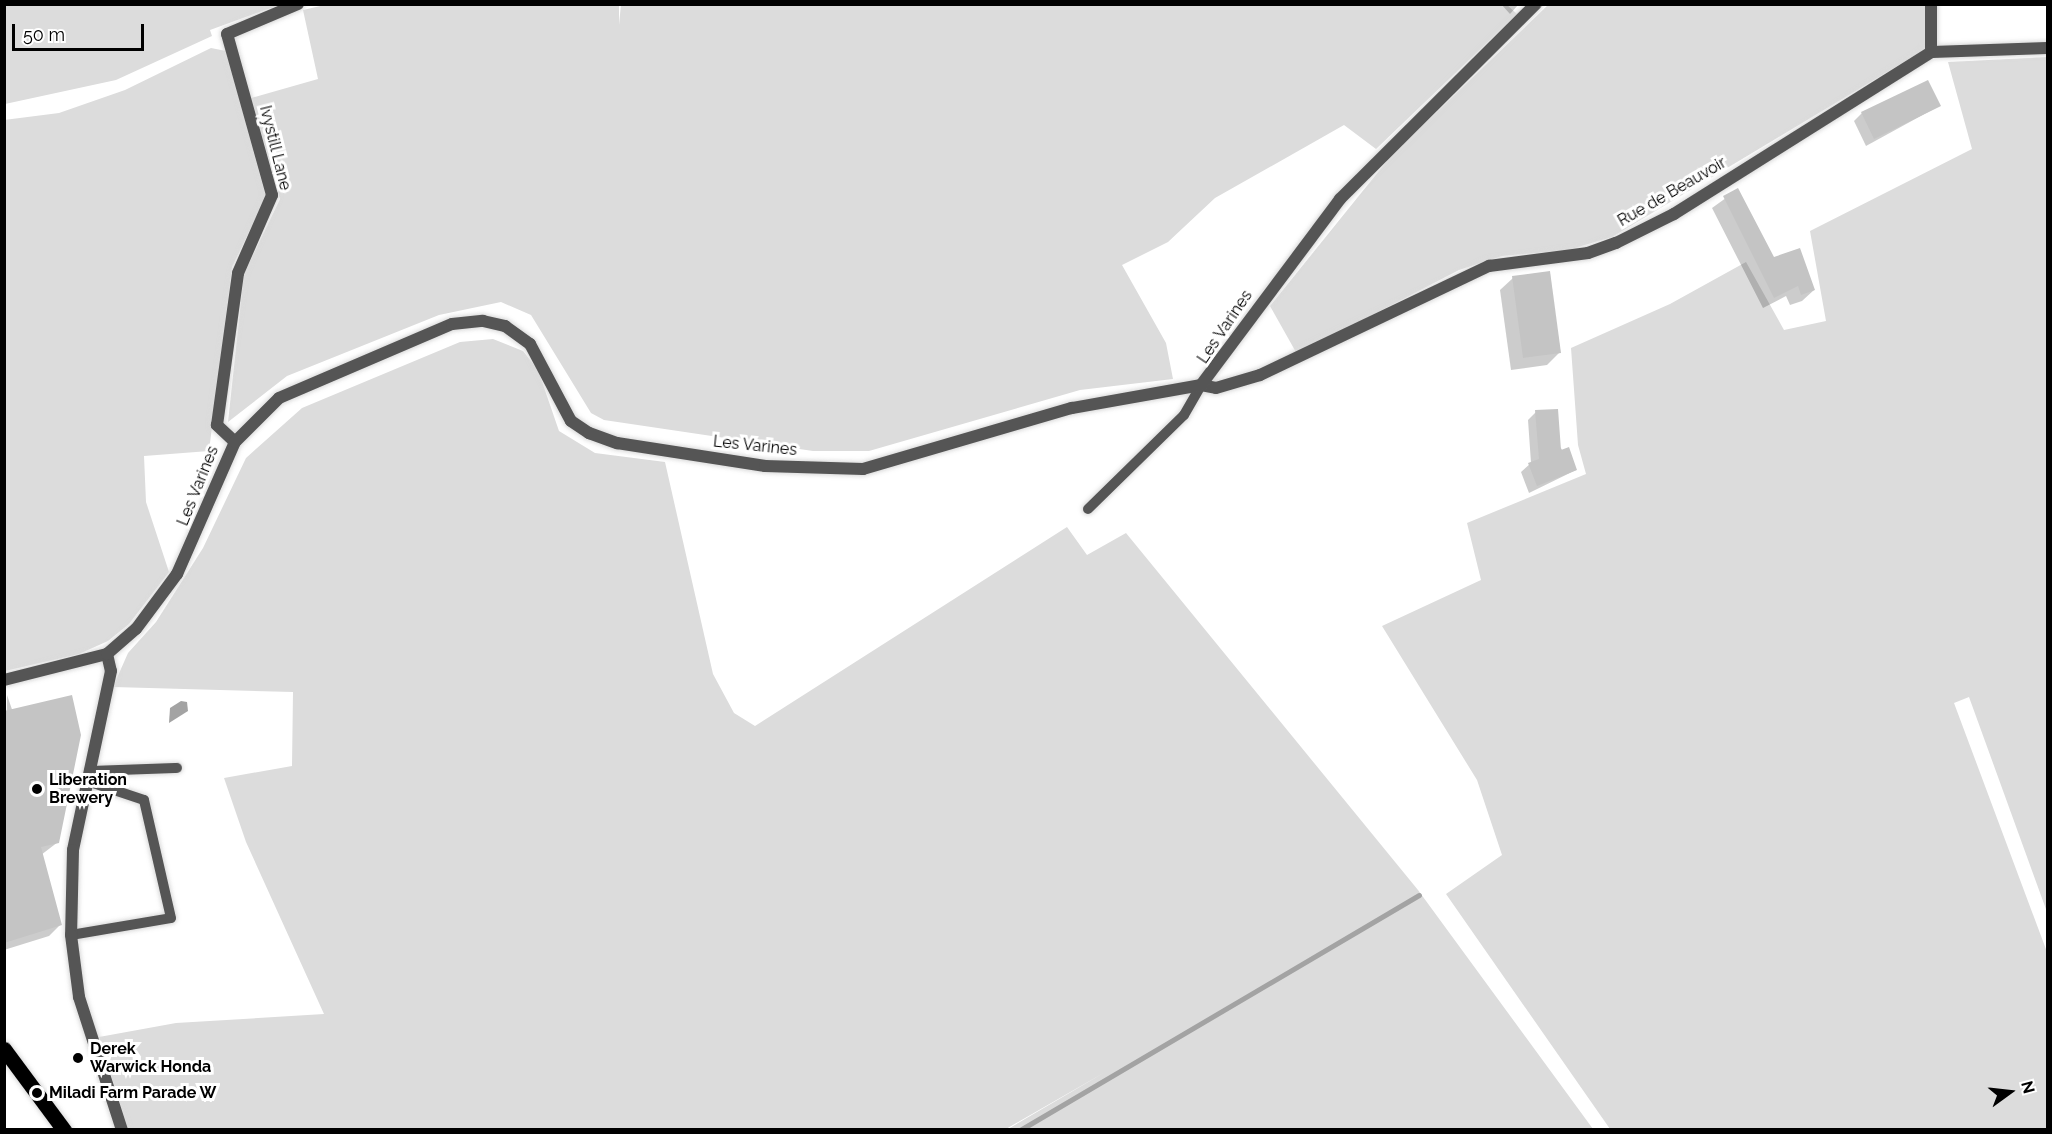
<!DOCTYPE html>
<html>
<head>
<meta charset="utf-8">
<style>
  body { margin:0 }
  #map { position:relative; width:2052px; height:1134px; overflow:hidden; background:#fff; font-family:Raleway,sans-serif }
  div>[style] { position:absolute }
  .green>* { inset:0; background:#dcdcdc }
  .water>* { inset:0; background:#a3a3a3 }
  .shadow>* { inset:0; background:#0003 }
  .stream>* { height:5px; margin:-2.5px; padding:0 2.5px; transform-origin:2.5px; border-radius:2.5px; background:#a3a3a3 }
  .building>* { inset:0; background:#c4c4c4 }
  .roads { filter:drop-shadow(0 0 2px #dbdbdb) drop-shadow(0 0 2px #dbdbdb) }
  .lane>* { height:10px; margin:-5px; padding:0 5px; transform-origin:5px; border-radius:5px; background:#555 }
  .street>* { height:12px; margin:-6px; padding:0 6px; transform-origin:6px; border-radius:6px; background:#555 }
  .primary>* { height:15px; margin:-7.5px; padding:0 7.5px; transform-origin:7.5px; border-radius:7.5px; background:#000 }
  .dots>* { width:16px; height:16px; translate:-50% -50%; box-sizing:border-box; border:3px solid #fff; border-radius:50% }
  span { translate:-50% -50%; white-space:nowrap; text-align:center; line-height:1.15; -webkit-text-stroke:6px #fff; paint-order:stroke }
  .street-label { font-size:16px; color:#000 }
  .poi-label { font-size:16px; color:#000; font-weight:700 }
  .left { translate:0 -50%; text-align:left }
  .frame { position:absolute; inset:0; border:6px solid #000; pointer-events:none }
  .north { position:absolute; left:1980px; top:1062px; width:60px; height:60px; -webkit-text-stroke:4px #fff; paint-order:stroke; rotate:75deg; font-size:16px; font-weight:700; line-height:24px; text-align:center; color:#000 }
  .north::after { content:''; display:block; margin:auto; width:21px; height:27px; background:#000; clip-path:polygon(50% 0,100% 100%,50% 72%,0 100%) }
  .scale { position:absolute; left:12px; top:24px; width:132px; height:27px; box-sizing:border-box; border:3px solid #000; border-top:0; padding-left:8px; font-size:18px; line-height:21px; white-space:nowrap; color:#000; -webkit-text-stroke:4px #fff; paint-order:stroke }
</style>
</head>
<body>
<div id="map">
  <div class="green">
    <i style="clip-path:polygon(329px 4px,619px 4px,619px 25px,621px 4px,1506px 4px,1517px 14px,1376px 149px,1344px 125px,1215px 198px,1168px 242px,1122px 265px,1166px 343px,1173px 379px,1080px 390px,869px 451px,813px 451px,604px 420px,591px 413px,531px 315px,501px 302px,439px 315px,287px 376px,228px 422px,244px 274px,280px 199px,251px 98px,318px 79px,303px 10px)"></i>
    <i style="clip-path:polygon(4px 5px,5px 4px,279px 5px,210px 30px,212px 36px,116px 80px,5px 104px)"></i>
    <i style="clip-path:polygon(1548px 5px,1926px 5px,1927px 48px,1612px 237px,1568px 250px,1502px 256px,1459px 270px,1297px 354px,1270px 306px,1391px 156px)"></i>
    <i style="clip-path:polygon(211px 48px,226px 51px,266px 197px,232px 267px,209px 451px,144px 456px,146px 502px,169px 572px,129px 624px,108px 641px,79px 654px,5px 671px,4px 120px,59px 113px,125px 90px)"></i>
    <i style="clip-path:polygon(2047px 57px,2047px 912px,1969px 697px,1954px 703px,2047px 952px,2047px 1129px,1610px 1129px,1446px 894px,1502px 855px,1477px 780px,1382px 626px,1481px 580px,1467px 523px,1586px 474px,1578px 445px,1571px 348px,1670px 304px,1746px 262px,1784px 330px,1826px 321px,1810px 231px,1972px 149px,1948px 62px)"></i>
    <i style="clip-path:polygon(493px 339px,523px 351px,538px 370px,559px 431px,595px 453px,665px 462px,713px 674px,734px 713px,755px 726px,1067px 527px,1087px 555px,1126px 533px,1418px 890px,1593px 1129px,1008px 1129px,1107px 1071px,1006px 1129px,128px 1129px,99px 1037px,176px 1023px,324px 1014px,246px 842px,224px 778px,292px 766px,293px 692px,113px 687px,128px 653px,156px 622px,203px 548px,246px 458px,302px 408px,460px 342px)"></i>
  </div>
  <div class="water">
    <i style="clip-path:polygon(181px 701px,187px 702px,188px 711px,169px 723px,170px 708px)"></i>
  </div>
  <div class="shadow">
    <i style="clip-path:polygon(1501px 4px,1519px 4px,1510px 14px)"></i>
    <i style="clip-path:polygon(1939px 106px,1866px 146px,1854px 121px,1862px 113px)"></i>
    <i style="clip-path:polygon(1737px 190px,1773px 259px,1814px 290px,1802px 301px,1790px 305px,1786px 296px,1763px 308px,1712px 208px)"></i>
    <i style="clip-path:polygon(1513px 278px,1559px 353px,1547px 365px,1511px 370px,1500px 290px)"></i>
    <i style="clip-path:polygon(1536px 412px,1576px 470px,1529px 493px,1521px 472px,1531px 463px,1528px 420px)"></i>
    <i style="clip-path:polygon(7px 695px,58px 842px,41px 855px,60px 925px,49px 936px,4px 950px)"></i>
  </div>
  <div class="stream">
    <i style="left:1020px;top:1130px;width:463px;rotate:-30.5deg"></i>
  </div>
  <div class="building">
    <i style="clip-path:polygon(1928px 80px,1941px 106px,1874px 139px,1861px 112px)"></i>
    <i style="clip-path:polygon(1738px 188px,1774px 257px,1800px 248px,1815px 290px,1801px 295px,1798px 286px,1774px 298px,1723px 196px)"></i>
    <i style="clip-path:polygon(1550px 271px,1561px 353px,1523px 358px,1512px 276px)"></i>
    <i style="clip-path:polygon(1558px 409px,1561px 450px,1569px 447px,1577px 470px,1537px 486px,1528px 463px,1539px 459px,1535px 410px)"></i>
    <i style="clip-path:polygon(72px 695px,81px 735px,59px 843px,41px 847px,62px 925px,4px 943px,4px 711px)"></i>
  </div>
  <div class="roads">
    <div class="lane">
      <i style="left:1088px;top:509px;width:134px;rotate:-44.4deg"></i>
      <i style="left:1184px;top:415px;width:34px;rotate:-60deg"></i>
      <i style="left:89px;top:771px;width:88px;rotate:-2deg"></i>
      <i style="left:71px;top:935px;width:101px;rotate:-9.6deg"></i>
      <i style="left:171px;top:918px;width:121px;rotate:-102.9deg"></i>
      <i style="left:144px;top:800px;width:60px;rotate:-161.6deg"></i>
    </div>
    <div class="street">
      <i style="left:1931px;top:52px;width:48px;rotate:-90deg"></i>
      <i style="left:1201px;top:385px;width:15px;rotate:11deg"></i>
      <i style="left:1216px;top:388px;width:46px;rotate:-16.5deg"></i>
      <i style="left:1260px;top:375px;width:254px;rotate:-25.5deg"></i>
      <i style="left:1489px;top:266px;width:100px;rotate:-7.5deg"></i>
      <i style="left:1588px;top:253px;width:30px;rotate:-20deg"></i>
      <i style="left:1616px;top:243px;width:65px;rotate:-26.6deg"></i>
      <i style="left:1674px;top:214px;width:304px;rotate:-32.2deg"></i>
      <i style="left:1931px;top:52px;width:117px;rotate:-2deg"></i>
      <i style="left:235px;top:442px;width:25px;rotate:-137deg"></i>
      <i style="left:217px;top:425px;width:153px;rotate:-82.1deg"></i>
      <i style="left:238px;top:273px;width:85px;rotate:-66.4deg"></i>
      <i style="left:272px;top:195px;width:167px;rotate:-105.6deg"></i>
      <i style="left:227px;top:34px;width:77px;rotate:-22.9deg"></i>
      <i style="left:107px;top:654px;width:17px;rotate:77deg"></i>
      <i style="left:111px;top:671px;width:183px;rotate:102deg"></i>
      <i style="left:73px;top:850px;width:85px;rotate:91.3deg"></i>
      <i style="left:71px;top:935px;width:63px;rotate:82.6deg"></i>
      <i style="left:79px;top:997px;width:140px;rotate:72.1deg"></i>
      <i style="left:4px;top:680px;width:106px;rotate:-14.2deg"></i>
      <i style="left:107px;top:654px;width:38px;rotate:-41deg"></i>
      <i style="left:136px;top:629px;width:69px;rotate:-53.3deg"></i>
      <i style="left:177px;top:574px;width:144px;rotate:-66.3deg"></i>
      <i style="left:235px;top:442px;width:62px;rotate:-45deg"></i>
      <i style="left:279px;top:398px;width:188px;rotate:-23.2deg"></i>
      <i style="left:452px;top:324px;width:31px;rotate:-6deg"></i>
      <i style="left:483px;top:321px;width:23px;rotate:13deg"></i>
      <i style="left:505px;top:326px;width:31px;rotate:36deg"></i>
      <i style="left:530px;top:344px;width:87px;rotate:62deg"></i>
      <i style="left:571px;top:421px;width:22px;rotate:34deg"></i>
      <i style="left:589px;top:433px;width:30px;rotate:20deg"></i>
      <i style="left:617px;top:443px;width:150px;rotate:8.8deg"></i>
      <i style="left:765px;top:466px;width:98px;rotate:1.8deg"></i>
      <i style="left:863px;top:469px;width:218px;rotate:-16.3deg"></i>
      <i style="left:1072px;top:408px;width:131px;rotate:-10.1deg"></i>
      <i style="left:1201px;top:385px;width:232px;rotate:-53.2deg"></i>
      <i style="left:1340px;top:199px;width:276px;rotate:-44.9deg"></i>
    </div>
    <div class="primary">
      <i style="left:4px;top:1049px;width:101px;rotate:53.5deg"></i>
    </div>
  </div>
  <div class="dots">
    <i style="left:37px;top:789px;background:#000"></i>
    <i style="left:78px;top:1058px;background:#000"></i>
    <i style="left:37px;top:1093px;background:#000"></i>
  </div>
  <div class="street-label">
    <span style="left:275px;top:148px;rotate:76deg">Ivystill Lane</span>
    <span style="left:1672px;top:192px;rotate:-30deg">Rue de Beauvoir</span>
    <span style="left:1225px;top:327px;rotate:-56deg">Les Varines</span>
    <span style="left:755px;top:446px;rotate:6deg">Les Varines</span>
    <span style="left:198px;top:486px;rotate:-68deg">Les Varines</span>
  </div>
  <div class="poi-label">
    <span class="left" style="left:49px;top:789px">Liberation<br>Brewery</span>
    <span class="left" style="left:90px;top:1058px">Derek<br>Warwick Honda</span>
    <span class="left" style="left:49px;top:1093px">Miladi Farm Parade W</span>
  </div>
  <div class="frame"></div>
  <div class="north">N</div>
  <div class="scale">50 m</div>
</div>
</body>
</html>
